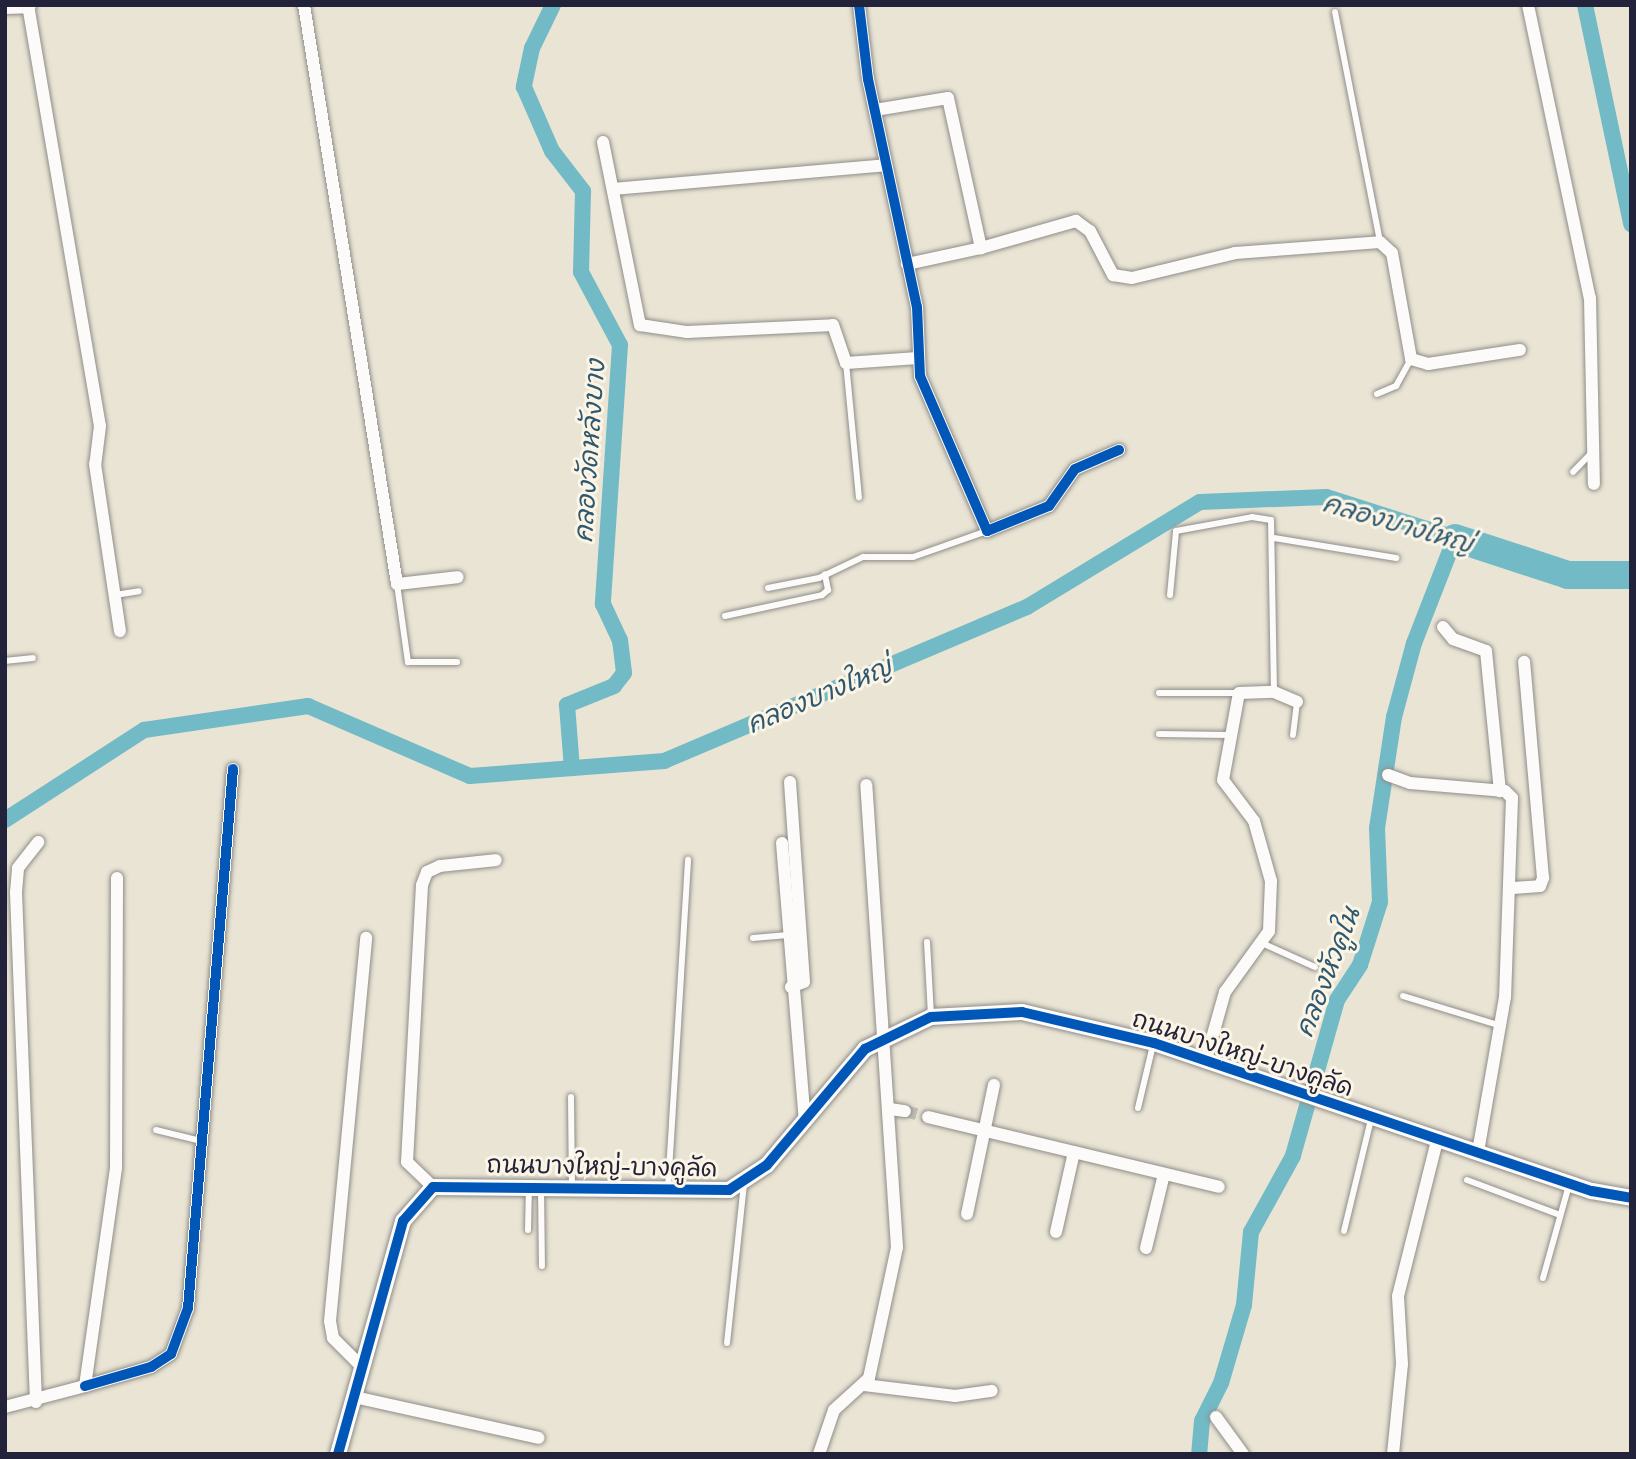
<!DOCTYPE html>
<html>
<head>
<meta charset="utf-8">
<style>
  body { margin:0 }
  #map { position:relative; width:1636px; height:1459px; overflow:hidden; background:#e9e4d4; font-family:"Patrick Hand","Playpen Sans Thai",sans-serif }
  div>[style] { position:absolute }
  .canal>* { height:16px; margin:-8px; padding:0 8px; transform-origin:8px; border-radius:8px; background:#72bac6 }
  .river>* { height:28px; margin:-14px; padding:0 14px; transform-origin:14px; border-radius:14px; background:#72bac6 }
  .minor-tunnel>* { height:12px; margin-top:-6px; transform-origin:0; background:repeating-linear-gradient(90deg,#c1bdb5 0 12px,transparent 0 18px) }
  .roads { filter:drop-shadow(0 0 2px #8f8d89) drop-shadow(0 0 2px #8f8d89) }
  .service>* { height:6px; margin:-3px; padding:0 3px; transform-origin:3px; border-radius:3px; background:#fcfbf9 }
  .minor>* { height:12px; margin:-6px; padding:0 6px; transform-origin:6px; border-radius:6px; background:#fcfbf9 }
  .tertiary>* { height:16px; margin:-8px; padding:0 8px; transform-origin:8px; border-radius:8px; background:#fcfbf9 }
  .cycleway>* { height:10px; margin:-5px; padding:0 5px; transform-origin:5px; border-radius:5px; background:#0057b8 }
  span { translate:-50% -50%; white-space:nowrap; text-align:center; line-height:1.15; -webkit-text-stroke:6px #fcf5e5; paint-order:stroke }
  .street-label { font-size:24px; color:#22223b }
  .water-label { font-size:26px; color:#2e5870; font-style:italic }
  .frame { position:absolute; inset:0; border:7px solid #22223b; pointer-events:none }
</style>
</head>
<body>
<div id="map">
  <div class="canal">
    <i style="left:553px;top:5px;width:48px;rotate:116deg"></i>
    <i style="left:532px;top:48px;width:40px;rotate:102deg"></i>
    <i style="left:524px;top:87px;width:70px;rotate:66.4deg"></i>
    <i style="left:552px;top:151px;width:51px;rotate:52.2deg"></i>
    <i style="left:583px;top:191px;width:81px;rotate:91.4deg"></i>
    <i style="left:581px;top:272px;width:83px;rotate:61.9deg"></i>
    <i style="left:620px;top:345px;width:260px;rotate:93.8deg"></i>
    <i style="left:603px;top:604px;width:40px;rotate:65deg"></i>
    <i style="left:620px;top:640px;width:33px;rotate:83deg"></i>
    <i style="left:624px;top:673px;width:16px;rotate:128deg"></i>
    <i style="left:614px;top:686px;width:51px;rotate:158deg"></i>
    <i style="left:567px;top:705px;width:63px;rotate:85.5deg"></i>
    <i style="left:1585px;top:5px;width:224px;rotate:78.1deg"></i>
    <i style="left:5px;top:820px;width:166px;rotate:-32.9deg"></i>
    <i style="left:144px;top:730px;width:166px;rotate:-8.3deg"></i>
    <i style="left:308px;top:706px;width:176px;rotate:23.4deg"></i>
    <i style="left:470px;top:776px;width:195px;rotate:-4.4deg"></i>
    <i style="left:664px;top:761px;width:394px;rotate:-23deg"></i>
    <i style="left:1027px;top:607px;width:202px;rotate:-31.3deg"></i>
    <i style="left:1200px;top:502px;width:126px;rotate:-2.3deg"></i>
    <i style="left:1326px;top:497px;width:135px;rotate:17.6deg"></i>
    <i style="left:1455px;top:538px;width:113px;rotate:111.3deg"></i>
    <i style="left:1414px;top:643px;width:77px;rotate:105.1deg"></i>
    <i style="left:1394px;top:717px;width:112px;rotate:98.7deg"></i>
    <i style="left:1377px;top:828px;width:74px;rotate:87.7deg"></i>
    <i style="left:1380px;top:902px;width:66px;rotate:107.6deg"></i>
    <i style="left:1360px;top:965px;width:42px;rotate:123.3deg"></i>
    <i style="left:1337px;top:1000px;width:162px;rotate:105.8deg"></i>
    <i style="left:1293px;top:1156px;width:87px;rotate:118.9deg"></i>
    <i style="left:1251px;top:1232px;width:73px;rotate:95.5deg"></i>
    <i style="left:1244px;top:1305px;width:81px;rotate:106.4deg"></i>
    <i style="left:1221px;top:1383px;width:42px;rotate:116.6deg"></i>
    <i style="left:1202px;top:1421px;width:33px;rotate:95deg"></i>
  </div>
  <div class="river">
    <i style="left:1455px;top:538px;width:119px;rotate:18.1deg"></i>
    <i style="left:1568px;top:575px;width:63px"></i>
  </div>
  <div class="minor-tunnel">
    <i style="left:905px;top:1111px;width:24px;rotate:15deg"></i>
  </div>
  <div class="roads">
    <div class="service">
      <i style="left:1335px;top:12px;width:234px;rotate:78.9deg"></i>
      <i style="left:846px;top:363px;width:135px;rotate:84.5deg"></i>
      <i style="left:1377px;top:394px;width:21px;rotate:-23deg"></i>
      <i style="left:1396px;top:386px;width:31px;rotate:-61deg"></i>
      <i style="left:1573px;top:472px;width:29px;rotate:-46deg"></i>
      <i style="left:1274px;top:538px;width:124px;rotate:9.3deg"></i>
      <i style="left:397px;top:584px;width:79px;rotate:82deg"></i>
      <i style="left:408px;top:662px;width:49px"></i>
      <i style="left:768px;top:588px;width:52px;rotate:-11.1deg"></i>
      <i style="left:819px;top:578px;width:49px;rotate:-25.5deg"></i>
      <i style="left:863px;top:557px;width:50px"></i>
      <i style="left:913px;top:557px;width:78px;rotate:-19.4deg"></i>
      <i style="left:115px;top:595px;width:24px;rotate:-9deg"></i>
      <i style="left:1170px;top:595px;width:64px;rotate:-84.6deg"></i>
      <i style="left:1176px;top:531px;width:77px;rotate:-10.4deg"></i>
      <i style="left:1252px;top:517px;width:19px;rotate:9deg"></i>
      <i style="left:1271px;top:520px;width:171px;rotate:89deg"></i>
      <i style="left:725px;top:616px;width:99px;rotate:-12.2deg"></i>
      <i style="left:822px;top:595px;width:8px;rotate:-40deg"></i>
      <i style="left:828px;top:590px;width:16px;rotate:-101deg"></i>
      <i style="left:5px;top:661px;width:28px;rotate:-6deg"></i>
      <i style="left:1159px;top:693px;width:80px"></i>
      <i style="left:1159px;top:734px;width:69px;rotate:0.8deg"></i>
      <i style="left:1293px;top:735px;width:33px;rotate:-83deg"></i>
      <i style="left:753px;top:938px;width:35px;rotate:-5deg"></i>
      <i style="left:927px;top:942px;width:73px;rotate:86.9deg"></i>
      <i style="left:1264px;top:944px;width:56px;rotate:24.3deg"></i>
      <i style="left:1403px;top:996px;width:102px;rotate:17deg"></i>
      <i style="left:571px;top:1097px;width:90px;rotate:89.4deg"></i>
      <i style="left:1138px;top:1108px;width:65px;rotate:-76.6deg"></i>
      <i style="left:156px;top:1130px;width:46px;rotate:13.7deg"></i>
      <i style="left:1467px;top:1180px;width:99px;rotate:20.6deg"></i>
      <i style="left:541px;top:1188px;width:78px;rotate:89.3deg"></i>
      <i style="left:668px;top:1188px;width:329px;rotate:-86.5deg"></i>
      <i style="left:528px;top:1230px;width:43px;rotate:-88.7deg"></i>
      <i style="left:1344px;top:1231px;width:115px;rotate:-76.4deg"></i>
      <i style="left:1543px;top:1278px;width:97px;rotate:-74.4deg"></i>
      <i style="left:727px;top:1343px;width:160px;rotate:-83.9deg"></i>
    </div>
    <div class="minor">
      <i style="left:28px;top:5px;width:427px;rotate:80.3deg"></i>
      <i style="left:100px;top:426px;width:38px;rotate:97deg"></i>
      <i style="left:95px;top:464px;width:169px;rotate:81.5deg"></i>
      <i style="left:304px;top:5px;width:586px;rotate:80.87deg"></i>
      <i style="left:397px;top:584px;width:61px;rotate:-6.5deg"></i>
      <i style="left:859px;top:5px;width:75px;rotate:83.1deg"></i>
      <i style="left:868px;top:79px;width:233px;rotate:77.9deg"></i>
      <i style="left:917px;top:307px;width:69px;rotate:87.5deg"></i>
      <i style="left:920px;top:376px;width:169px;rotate:66.6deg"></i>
      <i style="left:987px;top:531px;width:67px;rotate:-22deg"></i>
      <i style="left:1049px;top:506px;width:45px;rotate:-54.9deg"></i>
      <i style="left:1075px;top:469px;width:48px;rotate:-23.4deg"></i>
      <i style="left:1528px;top:5px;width:299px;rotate:78.1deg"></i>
      <i style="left:1590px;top:298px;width:186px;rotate:88.8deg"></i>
      <i style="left:875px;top:110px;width:74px;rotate:-9.3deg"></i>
      <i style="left:948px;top:98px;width:154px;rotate:77.6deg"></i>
      <i style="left:981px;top:248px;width:76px;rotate:167.8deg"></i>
      <i style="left:603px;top:142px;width:187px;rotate:78.6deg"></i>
      <i style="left:640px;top:325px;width:48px;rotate:8.5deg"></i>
      <i style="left:687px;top:332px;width:146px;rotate:-2.7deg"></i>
      <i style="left:833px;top:325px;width:40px;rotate:71.1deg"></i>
      <i style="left:846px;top:363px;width:72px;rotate:-4deg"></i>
      <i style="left:613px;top:189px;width:273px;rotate:-5deg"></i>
      <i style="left:981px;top:248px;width:99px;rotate:-15.9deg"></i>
      <i style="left:1076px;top:221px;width:17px;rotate:36deg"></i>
      <i style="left:1090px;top:231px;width:50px;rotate:62.4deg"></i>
      <i style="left:1113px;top:275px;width:19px;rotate:9deg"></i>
      <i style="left:1132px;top:278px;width:106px;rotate:-13.6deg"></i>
      <i style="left:1235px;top:253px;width:145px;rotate:-4.3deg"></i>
      <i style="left:1380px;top:242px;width:16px;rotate:43deg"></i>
      <i style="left:1392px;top:253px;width:108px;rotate:79.8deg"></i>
      <i style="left:1411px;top:359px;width:18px;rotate:16deg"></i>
      <i style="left:1428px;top:364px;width:93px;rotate:-8.7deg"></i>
      <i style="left:1443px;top:627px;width:16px;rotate:50deg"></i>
      <i style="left:1453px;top:639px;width:35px;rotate:20deg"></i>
      <i style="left:1486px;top:651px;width:141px;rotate:84.3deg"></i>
      <i style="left:1388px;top:775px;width:23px;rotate:20deg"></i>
      <i style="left:1410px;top:783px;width:95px;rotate:4.8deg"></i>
      <i style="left:1505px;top:791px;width:10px;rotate:45deg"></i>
      <i style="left:1512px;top:798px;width:199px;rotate:92deg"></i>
      <i style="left:1505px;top:997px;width:156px;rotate:99.9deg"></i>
      <i style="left:790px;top:782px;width:200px;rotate:86deg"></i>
      <i style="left:804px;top:982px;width:14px;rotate:159deg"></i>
      <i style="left:782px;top:843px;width:278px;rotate:85.3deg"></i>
      <i style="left:1513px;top:888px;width:27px;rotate:-4deg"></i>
      <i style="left:1540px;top:886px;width:9px;rotate:-69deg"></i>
      <i style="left:1543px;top:878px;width:217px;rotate:-95deg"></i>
      <i style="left:1206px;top:1059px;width:70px;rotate:-74.2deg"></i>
      <i style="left:1225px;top:992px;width:75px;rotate:-54.2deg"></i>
      <i style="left:1269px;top:931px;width:50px;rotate:-87.7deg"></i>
      <i style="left:1271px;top:881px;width:62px;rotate:-105.8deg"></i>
      <i style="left:1254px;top:821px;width:51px;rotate:-127.1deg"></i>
      <i style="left:1223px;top:780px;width:88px;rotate:-79.6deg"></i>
      <i style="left:1239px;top:693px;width:35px;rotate:-2deg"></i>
      <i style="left:1274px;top:692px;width:25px;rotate:23deg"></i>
      <i style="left:890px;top:1109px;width:15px;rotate:8deg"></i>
      <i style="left:928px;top:1117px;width:299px;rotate:13.5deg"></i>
      <i style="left:433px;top:1187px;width:36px;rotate:-136deg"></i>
      <i style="left:407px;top:1162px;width:277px;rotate:-86.9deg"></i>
      <i style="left:422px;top:885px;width:14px;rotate:-69deg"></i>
      <i style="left:427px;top:872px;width:14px;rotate:-25deg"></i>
      <i style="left:440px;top:866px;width:56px;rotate:-6.1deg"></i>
      <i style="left:967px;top:1214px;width:132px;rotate:-78.2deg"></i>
      <i style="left:1056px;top:1232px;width:82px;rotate:-77.3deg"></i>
      <i style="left:1146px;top:1248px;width:76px;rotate:-76.3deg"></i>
      <i style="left:362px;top:1367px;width:41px;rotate:-135deg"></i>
      <i style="left:333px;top:1338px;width:17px;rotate:-100deg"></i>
      <i style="left:330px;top:1321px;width:385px;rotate:-84.6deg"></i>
      <i style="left:864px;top:1385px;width:92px;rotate:6.9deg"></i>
      <i style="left:955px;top:1396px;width:37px;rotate:-8deg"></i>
      <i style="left:85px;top:1386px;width:69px;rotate:-16.1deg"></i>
      <i style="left:151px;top:1367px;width:24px;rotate:-33deg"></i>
      <i style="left:171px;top:1354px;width:49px;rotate:-69.7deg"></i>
      <i style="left:188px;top:1308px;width:541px;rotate:-85.23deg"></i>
      <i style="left:354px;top:1397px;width:189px;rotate:12.5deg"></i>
      <i style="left:36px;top:1402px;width:510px;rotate:-92.25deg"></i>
      <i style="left:16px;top:892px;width:24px;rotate:-85deg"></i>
      <i style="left:18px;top:868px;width:33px;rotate:-52deg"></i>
      <i style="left:5px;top:1407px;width:83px;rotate:-14.7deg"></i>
      <i style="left:85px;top:1386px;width:221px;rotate:-81.9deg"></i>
      <i style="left:116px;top:1167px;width:289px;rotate:-89.8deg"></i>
      <i style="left:1216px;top:1417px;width:46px;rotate:53.9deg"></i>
      <i style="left:819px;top:1454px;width:46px;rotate:-71.2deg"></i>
      <i style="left:834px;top:1410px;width:47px;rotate:-42.4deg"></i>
      <i style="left:869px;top:1378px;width:134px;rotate:-77.9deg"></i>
      <i style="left:897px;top:1247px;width:463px;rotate:-93.8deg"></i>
      <i style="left:1393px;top:1454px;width:90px;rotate:-84.3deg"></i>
      <i style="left:1402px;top:1364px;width:68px;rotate:-93.4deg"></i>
      <i style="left:1398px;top:1296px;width:164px;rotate:-75.9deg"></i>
    </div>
    <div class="tertiary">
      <i style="left:5px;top:6px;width:23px;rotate:-2deg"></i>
      <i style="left:338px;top:1454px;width:242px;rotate:-74.4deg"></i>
      <i style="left:403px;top:1221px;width:45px;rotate:-48.6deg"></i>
      <i style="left:433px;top:1187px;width:296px;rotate:0.6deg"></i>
      <i style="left:729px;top:1190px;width:45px;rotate:-33.3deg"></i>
      <i style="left:767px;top:1165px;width:152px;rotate:-49.8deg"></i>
      <i style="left:865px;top:1049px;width:73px;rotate:-25.9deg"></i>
      <i style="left:931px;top:1017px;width:91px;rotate:-3.1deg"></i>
      <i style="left:1022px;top:1012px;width:136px;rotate:13.2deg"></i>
      <i style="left:1154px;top:1043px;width:462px;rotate:18.7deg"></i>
      <i style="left:1592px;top:1191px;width:40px;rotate:10deg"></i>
    </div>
  </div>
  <div class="cycleway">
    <i style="left:859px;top:5px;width:75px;rotate:83.1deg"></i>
    <i style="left:868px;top:79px;width:233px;rotate:77.9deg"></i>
    <i style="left:917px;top:307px;width:69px;rotate:87.5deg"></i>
    <i style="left:920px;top:376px;width:169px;rotate:66.6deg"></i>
    <i style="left:987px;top:531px;width:67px;rotate:-22deg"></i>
    <i style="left:1049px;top:506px;width:45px;rotate:-54.9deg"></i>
    <i style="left:1075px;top:469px;width:48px;rotate:-23.4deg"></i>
    <i style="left:85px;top:1386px;width:69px;rotate:-16.1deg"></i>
    <i style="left:151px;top:1367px;width:24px;rotate:-33deg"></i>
    <i style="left:171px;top:1354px;width:49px;rotate:-69.7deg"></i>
    <i style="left:188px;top:1308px;width:541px;rotate:-85.23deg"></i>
    <i style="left:338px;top:1454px;width:242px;rotate:-74.4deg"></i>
    <i style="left:403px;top:1221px;width:45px;rotate:-48.6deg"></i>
    <i style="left:433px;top:1187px;width:296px;rotate:0.6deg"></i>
    <i style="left:729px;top:1190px;width:45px;rotate:-33.3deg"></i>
    <i style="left:767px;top:1165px;width:152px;rotate:-49.8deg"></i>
    <i style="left:865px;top:1049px;width:73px;rotate:-25.9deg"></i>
    <i style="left:931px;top:1017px;width:91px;rotate:-3.1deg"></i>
    <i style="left:1022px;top:1012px;width:136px;rotate:13.2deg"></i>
    <i style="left:1154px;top:1043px;width:462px;rotate:18.7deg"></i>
    <i style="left:1592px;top:1191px;width:40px;rotate:10deg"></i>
  </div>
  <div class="street-label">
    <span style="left:1243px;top:1053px;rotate:18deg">ถนนบางใหญ่-บางคูลัด</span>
    <span style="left:602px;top:1166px;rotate:1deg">ถนนบางใหญ่-บางคูลัด</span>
  </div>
  <div class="water-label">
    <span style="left:589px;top:451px;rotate:-86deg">คลองวัดหลังบาง</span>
    <span style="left:1398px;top:523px;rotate:16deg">คลองบางใหญ่</span>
    <span style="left:819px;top:695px;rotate:-23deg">คลองบางใหญ่</span>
    <span style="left:1327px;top:972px;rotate:-69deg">คลองหัวคูใน</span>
  </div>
  <div class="frame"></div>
</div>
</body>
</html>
